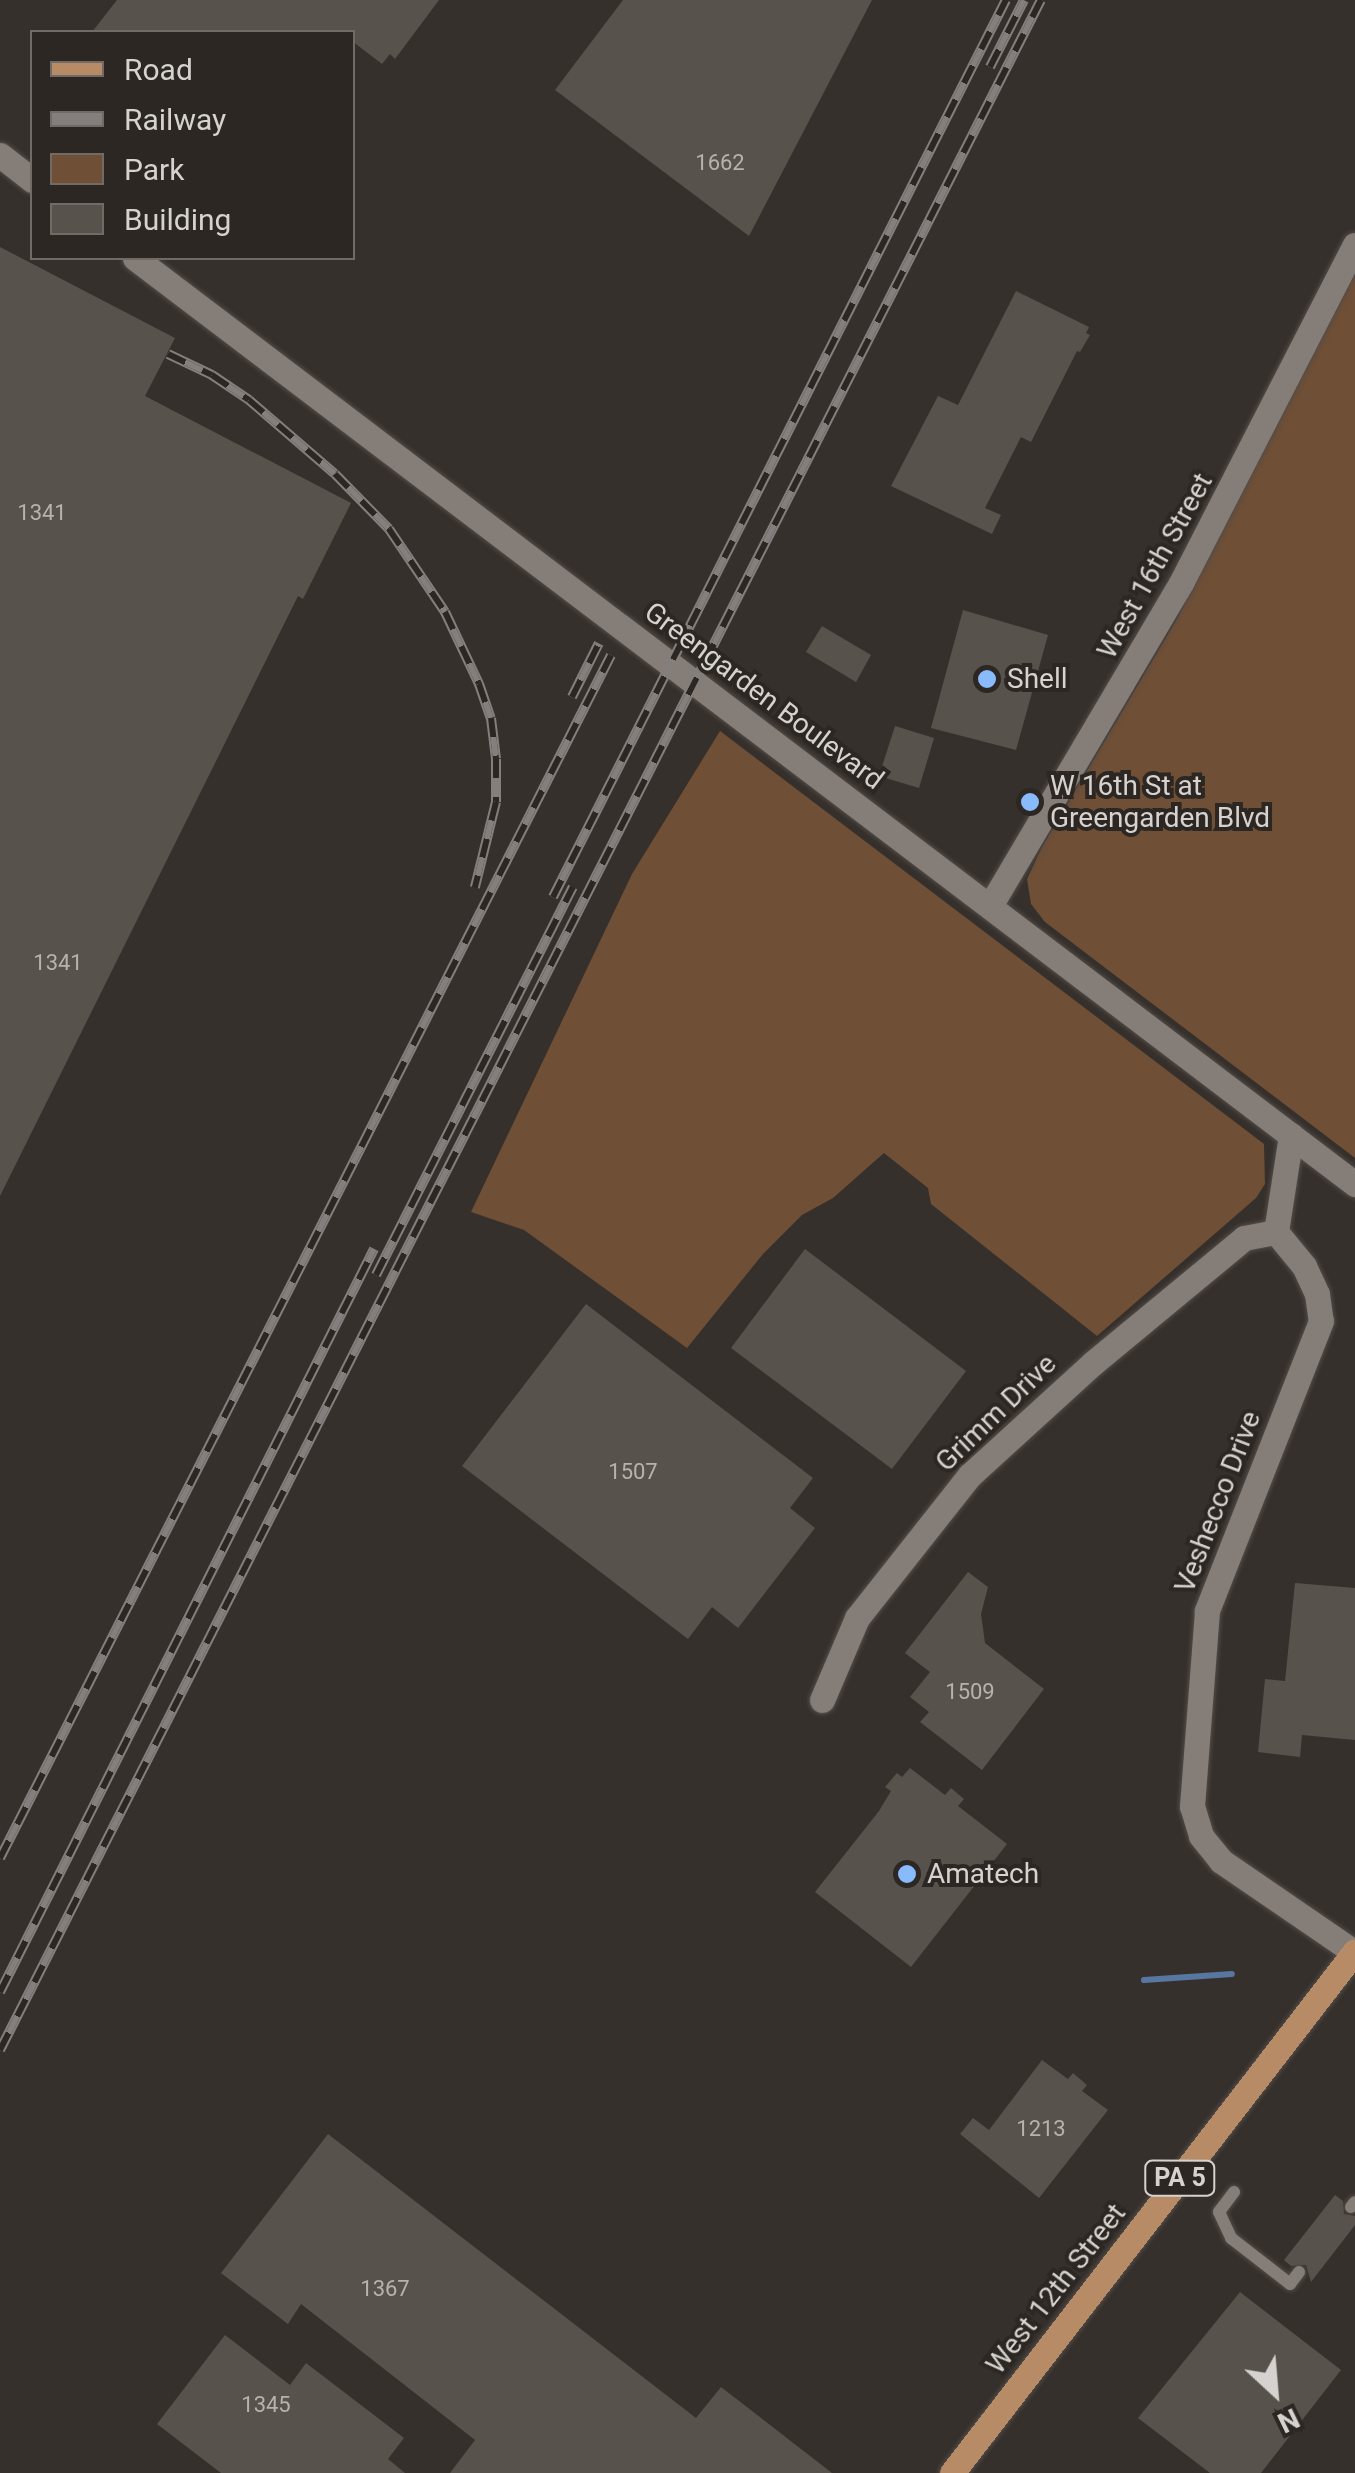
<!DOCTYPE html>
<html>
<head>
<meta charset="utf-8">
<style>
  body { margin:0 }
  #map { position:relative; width:1355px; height:2473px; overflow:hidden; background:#36302c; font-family:Roboto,sans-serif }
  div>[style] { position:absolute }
  .green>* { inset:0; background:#6f4f36 }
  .stream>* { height:6px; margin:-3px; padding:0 3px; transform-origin:3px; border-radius:3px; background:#5877a0 }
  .building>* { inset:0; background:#58524d }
  .roads { filter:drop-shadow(0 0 2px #524c48) drop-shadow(0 0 2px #524c48) }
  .service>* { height:12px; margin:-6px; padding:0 6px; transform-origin:6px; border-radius:6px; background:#847d78 }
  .minor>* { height:25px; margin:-12.5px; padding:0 12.5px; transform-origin:12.5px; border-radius:12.5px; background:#847d78 }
  .tertiary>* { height:25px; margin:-12.5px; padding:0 12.5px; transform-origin:12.5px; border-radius:12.5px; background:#847d78 }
  .primary>* { height:25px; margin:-12.5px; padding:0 12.5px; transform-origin:12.5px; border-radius:12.5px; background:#b68b66 }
  .rail>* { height:10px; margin-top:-5px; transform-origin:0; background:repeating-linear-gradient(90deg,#2c2722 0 19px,#847f7c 0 38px); box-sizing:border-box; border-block:2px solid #847f7c }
  .dots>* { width:28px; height:28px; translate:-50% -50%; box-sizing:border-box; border:5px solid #2c2722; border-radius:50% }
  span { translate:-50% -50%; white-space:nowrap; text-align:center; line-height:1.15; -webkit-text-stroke:8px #2c2722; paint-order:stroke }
  .number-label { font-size:22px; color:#b6b2ae }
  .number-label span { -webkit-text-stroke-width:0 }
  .shield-label span { padding:2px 8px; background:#2c2722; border:2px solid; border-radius:8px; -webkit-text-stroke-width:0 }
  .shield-label { font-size:25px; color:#d6d2cf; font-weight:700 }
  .street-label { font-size:28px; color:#d6d2cf }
  .poi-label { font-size:28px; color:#d6d2cf }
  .left { translate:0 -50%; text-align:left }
  .legend { position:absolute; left:30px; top:30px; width:325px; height:230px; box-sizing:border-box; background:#2c2722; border:2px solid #706b67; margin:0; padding:12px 18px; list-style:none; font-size:30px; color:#d6d2cf }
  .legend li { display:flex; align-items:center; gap:20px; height:50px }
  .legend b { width:50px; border:2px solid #706b67 }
  .north { position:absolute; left:1225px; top:2343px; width:100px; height:100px; -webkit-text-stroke:8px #2c2722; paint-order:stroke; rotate:154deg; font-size:28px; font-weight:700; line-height:40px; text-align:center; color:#d6d2cf }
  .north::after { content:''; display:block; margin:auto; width:35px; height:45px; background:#d6d2cf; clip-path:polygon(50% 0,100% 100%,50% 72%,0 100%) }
</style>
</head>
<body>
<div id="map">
  <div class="green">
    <i style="clip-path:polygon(1355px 271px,1355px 1158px,1045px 922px,1031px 904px,1027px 879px,1042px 847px,1177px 619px)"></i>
    <i style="clip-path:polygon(720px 731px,1264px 1144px,1265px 1184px,1256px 1198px,1097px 1336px,931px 1204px,928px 1188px,884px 1153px,833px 1198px,802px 1215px,763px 1254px,687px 1348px,524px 1230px,471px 1212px,632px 874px)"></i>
  </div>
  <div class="stream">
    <i style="left:1144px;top:1980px;width:88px;rotate:-3.9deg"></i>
  </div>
  <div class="building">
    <i style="clip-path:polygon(117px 0,439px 0,395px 59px,390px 54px,382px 64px,352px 41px,352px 32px,92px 32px)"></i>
    <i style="clip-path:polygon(623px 0,872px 0,749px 236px,555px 90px)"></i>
    <i style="clip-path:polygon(0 247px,175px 338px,145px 396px,351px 503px,303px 599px,298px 596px,0 1196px)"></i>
    <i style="clip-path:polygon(1016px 291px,1089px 327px,1086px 333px,1090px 335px,1080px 352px,1077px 351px,1031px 442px,1021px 437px,985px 508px,1001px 515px,992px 534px,891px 486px,938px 396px,958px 405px)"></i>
    <i style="clip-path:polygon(963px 610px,1048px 635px,1016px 750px,931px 728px)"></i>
    <i style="clip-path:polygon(822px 626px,871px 655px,856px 682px,806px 652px)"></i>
    <i style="clip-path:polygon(895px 726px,934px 738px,919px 788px,879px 776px)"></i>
    <i style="clip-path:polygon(805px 1249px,966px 1371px,892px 1469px,731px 1348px)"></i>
    <i style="clip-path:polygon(586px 1304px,813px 1478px,790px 1508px,815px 1528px,738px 1628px,712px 1607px,688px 1639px,462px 1466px)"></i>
    <i style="clip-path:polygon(968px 1572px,988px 1587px,981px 1614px,985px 1643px,1044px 1689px,982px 1770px,920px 1722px,929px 1712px,910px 1697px,930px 1672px,905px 1653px)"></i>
    <i style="clip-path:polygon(1295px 1583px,1355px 1588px,1355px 1740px,1302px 1735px,1300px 1757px,1258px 1752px,1265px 1679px,1285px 1681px)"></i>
    <i style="clip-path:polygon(910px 1768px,945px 1795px,951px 1788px,964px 1799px,958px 1806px,1007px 1844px,911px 1967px,815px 1892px,879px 1811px,891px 1791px,885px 1787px,897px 1773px,902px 1777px)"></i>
    <i style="clip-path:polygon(1042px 2060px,1068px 2079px,1073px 2073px,1087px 2085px,1082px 2091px,1108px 2110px,1039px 2198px,960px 2134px,973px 2118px,989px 2130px)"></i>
    <i style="clip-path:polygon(328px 2134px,696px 2418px,721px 2387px,832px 2473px,450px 2473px,475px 2440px,301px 2304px,288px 2324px,221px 2273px)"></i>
    <i style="clip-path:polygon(1335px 2195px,1343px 2201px,1344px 2214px,1355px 2216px,1355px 2225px,1311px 2282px,1306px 2265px,1291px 2266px,1284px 2260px)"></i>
    <i style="clip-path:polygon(1240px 2292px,1341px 2370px,1261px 2473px,1210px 2473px,1138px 2418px)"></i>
    <i style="clip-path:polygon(225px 2335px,290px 2385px,306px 2363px,404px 2438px,388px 2459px,405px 2473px,221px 2473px,157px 2424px)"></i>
  </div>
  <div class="roads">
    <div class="service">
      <i style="left:1234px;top:2192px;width:25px;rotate:127deg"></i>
      <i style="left:1219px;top:2212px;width:29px;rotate:65deg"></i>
      <i style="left:1231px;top:2238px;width:75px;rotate:37.9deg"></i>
      <i style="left:1290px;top:2284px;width:15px;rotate:-53deg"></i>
      <i style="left:1351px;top:2207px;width:6px;rotate:-51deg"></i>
    </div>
    <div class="minor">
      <i style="left:1291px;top:1135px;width:98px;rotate:98.8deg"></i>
      <i style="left:1276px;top:1232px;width:44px;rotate:50.5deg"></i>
      <i style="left:1304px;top:1266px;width:31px;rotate:65deg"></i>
      <i style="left:1317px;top:1294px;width:27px;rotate:82deg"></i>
      <i style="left:1321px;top:1321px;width:312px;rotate:111.5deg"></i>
      <i style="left:1207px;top:1611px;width:196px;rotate:94.4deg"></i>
      <i style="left:1192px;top:1806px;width:31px;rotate:73deg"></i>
      <i style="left:1201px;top:1836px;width:32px;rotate:51deg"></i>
      <i style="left:1221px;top:1861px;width:161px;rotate:34.4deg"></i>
      <i style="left:822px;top:1700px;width:89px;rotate:-66.9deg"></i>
      <i style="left:857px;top:1618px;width:182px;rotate:-51.7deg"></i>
      <i style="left:970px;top:1475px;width:166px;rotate:-42.3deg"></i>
      <i style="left:1093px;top:1363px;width:196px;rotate:-39.6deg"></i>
      <i style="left:1244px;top:1238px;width:33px;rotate:-11deg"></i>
    </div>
    <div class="tertiary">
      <i style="left:0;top:155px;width:41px;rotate:38deg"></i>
      <i style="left:135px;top:258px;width:1532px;rotate:37.2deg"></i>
      <i style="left:990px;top:906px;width:375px;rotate:-59.4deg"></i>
      <i style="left:1181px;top:583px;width:380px;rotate:-62.8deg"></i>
    </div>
    <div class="primary">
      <i style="left:952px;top:2473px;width:659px;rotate:-52.33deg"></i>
    </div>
  </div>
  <div class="rail">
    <i style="left:990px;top:67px;width:75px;rotate:-63.1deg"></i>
    <i style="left:168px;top:354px;width:49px;rotate:25.5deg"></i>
    <i style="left:212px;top:375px;width:45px;rotate:34deg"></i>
    <i style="left:249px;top:400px;width:113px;rotate:40.7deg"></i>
    <i style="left:335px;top:474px;width:77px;rotate:45.5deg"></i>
    <i style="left:389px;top:529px;width:100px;rotate:56deg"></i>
    <i style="left:445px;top:612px;width:80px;rotate:64.7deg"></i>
    <i style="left:479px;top:684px;width:36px;rotate:71deg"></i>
    <i style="left:491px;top:718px;width:41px;rotate:83deg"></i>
    <i style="left:496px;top:759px;width:43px;rotate:90deg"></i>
    <i style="left:496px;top:802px;width:88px;rotate:103.9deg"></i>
    <i style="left:572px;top:697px;width:60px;rotate:-63.4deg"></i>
    <i style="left:553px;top:897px;width:1005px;rotate:-63.21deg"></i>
    <i style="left:376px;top:1275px;width:435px;rotate:-63.1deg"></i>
    <i style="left:0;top:1858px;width:1349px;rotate:-63.07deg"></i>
    <i style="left:0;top:1992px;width:832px;rotate:-63.28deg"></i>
    <i style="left:0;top:2050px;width:2299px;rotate:-63.08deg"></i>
  </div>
  <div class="dots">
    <i style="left:987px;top:679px;background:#89bafc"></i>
    <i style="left:1030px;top:802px;background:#89bafc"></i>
    <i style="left:907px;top:1874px;background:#89bafc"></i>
  </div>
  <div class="number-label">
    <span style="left:720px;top:163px">1662</span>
    <span style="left:42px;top:513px">1341</span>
    <span style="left:58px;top:963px">1341</span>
    <span style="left:633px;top:1472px">1507</span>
    <span style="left:970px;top:1692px">1509</span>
    <span style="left:1041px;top:2129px">1213</span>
    <span style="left:385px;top:2289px">1367</span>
    <span style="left:266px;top:2405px">1345</span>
  </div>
  <div class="shield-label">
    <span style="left:1180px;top:2178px">PA 5</span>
  </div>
  <div class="street-label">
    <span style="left:1155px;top:566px;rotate:-61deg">West 16th Street</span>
    <span style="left:764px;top:696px;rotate:37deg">Greengarden Boulevard</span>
    <span style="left:996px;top:1413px;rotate:-44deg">Grimm Drive</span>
    <span style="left:1218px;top:1502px;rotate:-69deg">Veshecco Drive</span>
    <span style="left:1056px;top:2289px;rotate:-52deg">West 12th Street</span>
  </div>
  <div class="poi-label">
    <span class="left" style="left:1007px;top:679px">Shell</span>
    <span class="left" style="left:1050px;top:802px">W 16th St at<br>Greengarden Blvd</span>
    <span class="left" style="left:927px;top:1874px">Amatech</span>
  </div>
  <ul class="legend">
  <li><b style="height:12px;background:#b68b66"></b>Road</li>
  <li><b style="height:12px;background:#847f7c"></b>Railway</li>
  <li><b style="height:28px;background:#6f4f36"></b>Park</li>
  <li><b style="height:28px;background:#58524d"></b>Building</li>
  </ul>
  <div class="north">N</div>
</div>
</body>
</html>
